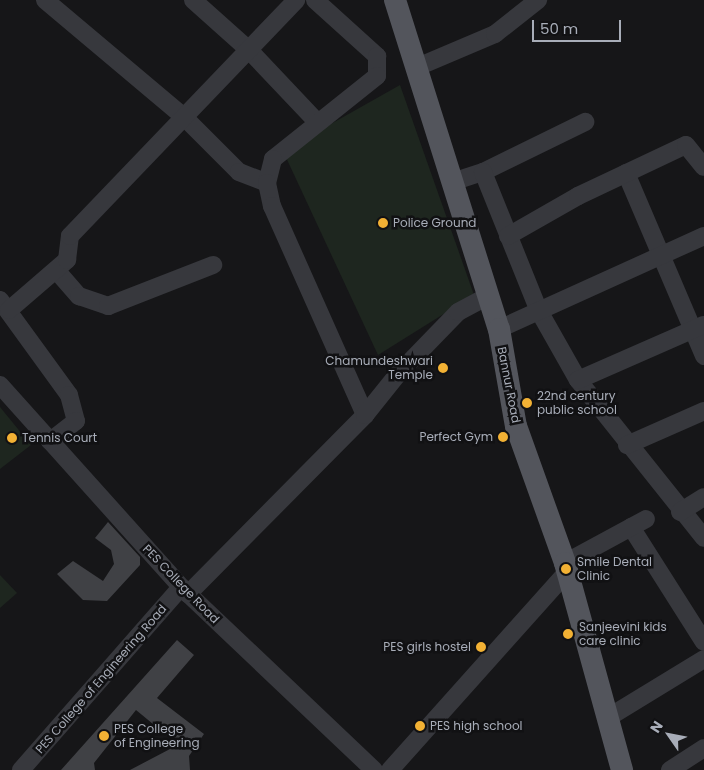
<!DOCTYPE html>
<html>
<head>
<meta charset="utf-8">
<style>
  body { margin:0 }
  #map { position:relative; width:704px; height:770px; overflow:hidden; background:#161618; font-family:Poppins,sans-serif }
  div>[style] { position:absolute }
  .green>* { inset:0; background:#1e261f }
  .building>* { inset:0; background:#404145 }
  .minor>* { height:18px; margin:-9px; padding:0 9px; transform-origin:9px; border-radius:9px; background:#37383d }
  .major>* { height:22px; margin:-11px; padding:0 11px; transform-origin:11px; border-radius:11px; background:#53555c }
  .dots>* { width:14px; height:14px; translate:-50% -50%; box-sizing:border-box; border:2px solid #111113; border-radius:50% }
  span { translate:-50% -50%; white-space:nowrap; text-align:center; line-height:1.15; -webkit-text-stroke:5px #111113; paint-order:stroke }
  .poi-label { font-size:12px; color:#a8adb8 }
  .left { translate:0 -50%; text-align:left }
  .right { translate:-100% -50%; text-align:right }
  .street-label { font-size:12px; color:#a8adb8 }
  .north { position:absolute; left:644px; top:710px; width:50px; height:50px; -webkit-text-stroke:4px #111113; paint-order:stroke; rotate:303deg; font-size:14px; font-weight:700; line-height:20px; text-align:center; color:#a8adb8 }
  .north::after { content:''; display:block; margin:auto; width:18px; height:22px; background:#a8adb8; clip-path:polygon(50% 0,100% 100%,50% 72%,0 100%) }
  .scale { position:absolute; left:532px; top:20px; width:89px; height:22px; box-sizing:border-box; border:2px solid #a8adb8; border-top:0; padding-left:6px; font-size:15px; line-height:18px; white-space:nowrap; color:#a8adb8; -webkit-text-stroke:4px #111113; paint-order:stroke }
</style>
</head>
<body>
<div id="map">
  <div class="green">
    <i style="clip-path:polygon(400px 85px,474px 295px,378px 355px,283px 151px)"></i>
    <i style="clip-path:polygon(0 407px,31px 445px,0 469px)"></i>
    <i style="clip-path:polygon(0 575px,17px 593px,0 608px)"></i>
  </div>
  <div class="building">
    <i style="clip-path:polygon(108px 522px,140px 557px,140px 565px,107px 601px,83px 600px,57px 574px,73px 561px,103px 581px,114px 564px,111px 550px,95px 538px)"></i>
    <i style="clip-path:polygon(177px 640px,194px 655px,157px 698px,204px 734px,189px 756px,190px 770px,130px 770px,170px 749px,170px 738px,136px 710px,94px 763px,95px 770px,61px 770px)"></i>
  </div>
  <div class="minor">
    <i style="left:45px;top:0;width:183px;rotate:40.1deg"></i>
    <i style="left:185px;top:118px;width:76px;rotate:45deg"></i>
    <i style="left:239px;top:172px;width:30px;rotate:21deg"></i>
    <i style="left:193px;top:0;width:75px;rotate:41.8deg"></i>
    <i style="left:249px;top:50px;width:100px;rotate:46.6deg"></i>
    <i style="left:315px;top:0;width:84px;rotate:42.1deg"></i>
    <i style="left:377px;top:56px;width:20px;rotate:90deg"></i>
    <i style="left:377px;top:76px;width:133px;rotate:141.4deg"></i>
    <i style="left:273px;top:159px;width:25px;rotate:104deg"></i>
    <i style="left:267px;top:183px;width:24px;rotate:78deg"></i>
    <i style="left:272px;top:206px;width:229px;rotate:66deg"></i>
    <i style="left:415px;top:68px;width:87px;rotate:-23deg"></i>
    <i style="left:495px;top:34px;width:55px;rotate:-38.3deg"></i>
    <i style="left:483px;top:172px;width:114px;rotate:-26.1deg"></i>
    <i style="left:626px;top:173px;width:199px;rotate:66.9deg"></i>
    <i style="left:452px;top:182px;width:33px;rotate:-18deg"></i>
    <i style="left:483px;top:172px;width:150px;rotate:68.1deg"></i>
    <i style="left:539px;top:311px;width:79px;rotate:60.5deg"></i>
    <i style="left:578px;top:380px;width:202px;rotate:51.4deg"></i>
    <i style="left:508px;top:236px;width:81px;rotate:-29.7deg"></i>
    <i style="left:578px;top:196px;width:119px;rotate:-25.3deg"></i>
    <i style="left:686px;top:145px;width:28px;rotate:51deg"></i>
    <i style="left:56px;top:270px;width:35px;rotate:49deg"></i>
    <i style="left:79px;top:296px;width:31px;rotate:19deg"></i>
    <i style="left:108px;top:306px;width:113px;rotate:-21.3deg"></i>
    <i style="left:0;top:300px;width:117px;rotate:54deg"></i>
    <i style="left:69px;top:395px;width:27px;rotate:75deg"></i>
    <i style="left:76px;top:421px;width:33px;rotate:142deg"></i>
    <i style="left:9px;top:310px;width:77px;rotate:-40.8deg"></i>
    <i style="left:67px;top:260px;width:24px;rotate:-83deg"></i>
    <i style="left:70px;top:236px;width:327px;rotate:-46.2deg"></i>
    <i style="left:499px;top:329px;width:225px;rotate:-24.4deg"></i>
    <i style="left:578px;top:380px;width:137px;rotate:-23.7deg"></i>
    <i style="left:0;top:385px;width:271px;rotate:48.1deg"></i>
    <i style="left:181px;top:587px;width:266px;rotate:43.5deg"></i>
    <i style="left:627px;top:445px;width:84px;rotate:-23.8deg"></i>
    <i style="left:680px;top:512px;width:28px;rotate:-32deg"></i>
    <i style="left:631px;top:527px;width:136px;rotate:57.6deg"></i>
    <i style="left:565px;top:563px;width:92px;rotate:-28.5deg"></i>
    <i style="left:188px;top:594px;width:252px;rotate:-45.3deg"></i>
    <i style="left:365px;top:415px;width:53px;rotate:-51.2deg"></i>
    <i style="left:398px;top:374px;width:86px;rotate:-45.9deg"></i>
    <i style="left:458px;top:312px;width:34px;rotate:-28deg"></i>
    <i style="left:609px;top:717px;width:111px;rotate:-31.4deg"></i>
    <i style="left:21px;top:770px;width:243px;rotate:-48.8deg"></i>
    <i style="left:390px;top:770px;width:266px;rotate:-48.2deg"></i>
    <i style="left:670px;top:770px;width:40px;rotate:-32.9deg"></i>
  </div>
  <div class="major">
    <i style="left:395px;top:0;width:345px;rotate:72.5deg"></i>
    <i style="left:499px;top:329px;width:98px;rotate:80.1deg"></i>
    <i style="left:516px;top:426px;width:145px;rotate:70.3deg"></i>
    <i style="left:565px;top:563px;width:215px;rotate:74.6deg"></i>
  </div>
  <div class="dots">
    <i style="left:383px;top:223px;background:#f2b134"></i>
    <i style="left:443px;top:368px;background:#f2b134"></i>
    <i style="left:527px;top:403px;background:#f2b134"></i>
    <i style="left:503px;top:437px;background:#f2b134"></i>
    <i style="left:12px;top:438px;background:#f2b134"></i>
    <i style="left:566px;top:569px;background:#f2b134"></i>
    <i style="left:568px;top:634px;background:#f2b134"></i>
    <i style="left:481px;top:647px;background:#f2b134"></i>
    <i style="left:420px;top:726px;background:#f2b134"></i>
    <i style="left:104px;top:736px;background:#f2b134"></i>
  </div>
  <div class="poi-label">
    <span class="left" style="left:393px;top:223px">Police Ground</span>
    <span class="right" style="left:433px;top:368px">Chamundeshwari<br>Temple</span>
    <span class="left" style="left:537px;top:403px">22nd century<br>public school</span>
    <span class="right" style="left:493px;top:437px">Perfect Gym</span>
    <span class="left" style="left:22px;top:438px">Tennis Court</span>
    <span class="left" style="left:577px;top:569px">Smile Dental<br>Clinic</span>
    <span class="left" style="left:579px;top:634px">Sanjeevini kids<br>care clinic</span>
    <span class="right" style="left:471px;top:647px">PES girls hostel</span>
    <span class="left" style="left:430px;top:726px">PES high school</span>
    <span class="left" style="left:114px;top:736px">PES College<br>of Engineering</span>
  </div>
  <div class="street-label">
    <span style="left:509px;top:385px;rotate:79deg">Bannur Road</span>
    <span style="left:181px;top:584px;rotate:46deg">PES College Road</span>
    <span style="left:101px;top:679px;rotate:-49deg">PES College of Engineering Road</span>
  </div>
  <div class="north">N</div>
  <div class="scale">50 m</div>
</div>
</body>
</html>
